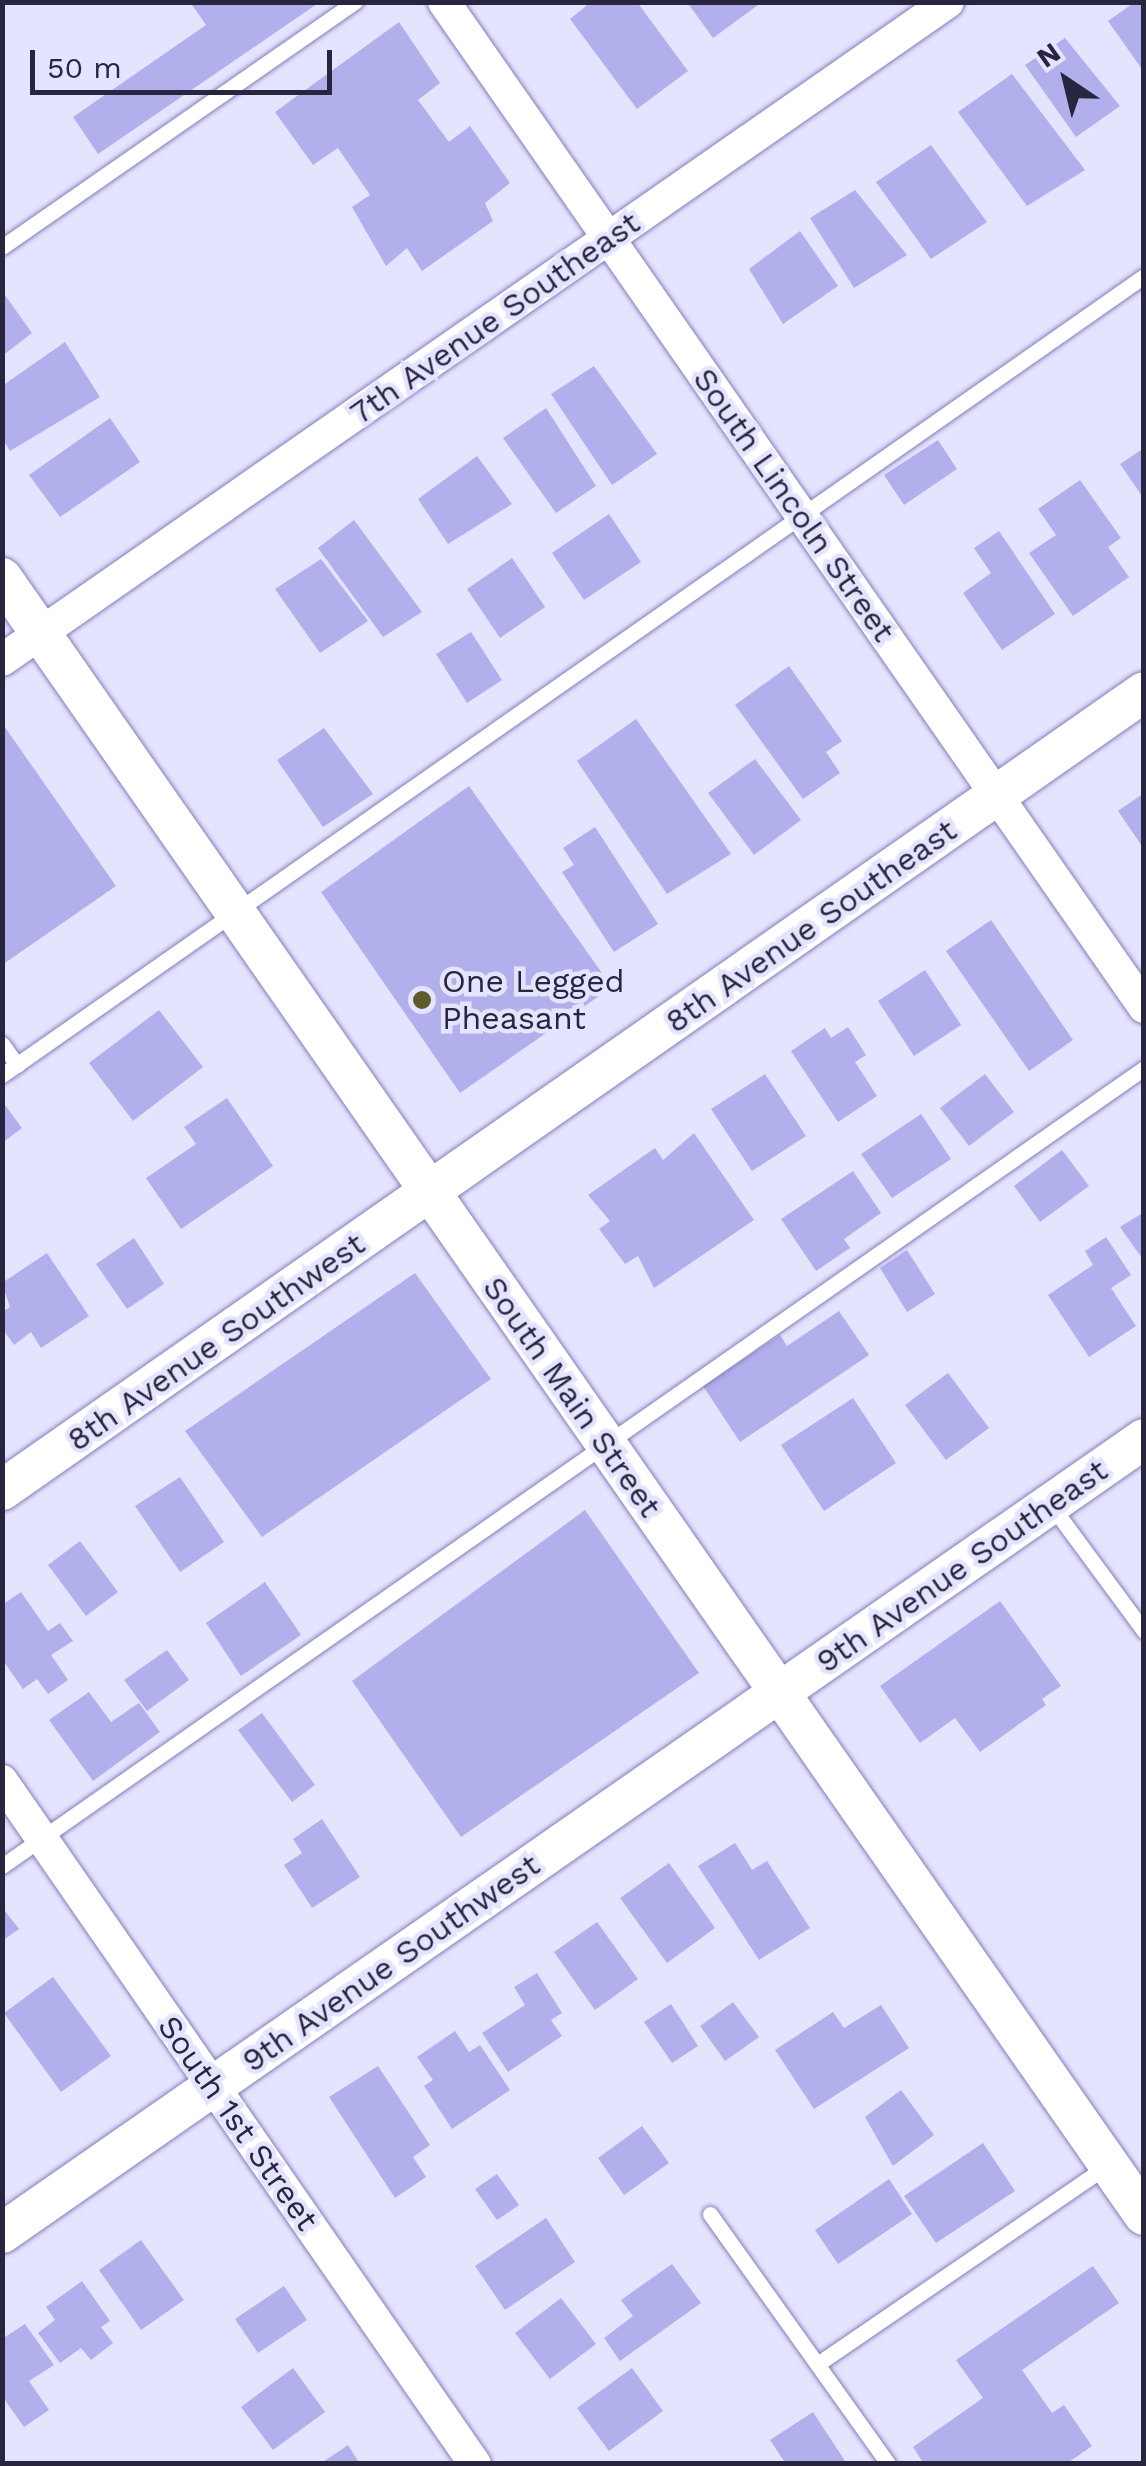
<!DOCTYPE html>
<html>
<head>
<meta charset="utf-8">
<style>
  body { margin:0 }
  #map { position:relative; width:1146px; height:2466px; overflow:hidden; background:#e5e4ff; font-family:"Work Sans",sans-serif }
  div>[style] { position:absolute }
  .building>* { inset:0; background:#b2afed }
  .roads { filter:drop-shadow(0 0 2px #837fba) drop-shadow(0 0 2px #837fba) }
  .service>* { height:15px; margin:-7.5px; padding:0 7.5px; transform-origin:7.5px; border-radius:7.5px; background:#fff }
  .minor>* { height:32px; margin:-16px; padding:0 16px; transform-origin:16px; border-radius:16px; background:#fff }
  .tertiary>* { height:40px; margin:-20px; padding:0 20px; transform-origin:20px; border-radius:20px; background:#fff }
  .dots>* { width:28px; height:28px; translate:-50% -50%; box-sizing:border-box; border:5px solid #e5e4ff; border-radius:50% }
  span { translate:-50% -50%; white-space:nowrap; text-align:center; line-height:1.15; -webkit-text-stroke:9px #e5e4ff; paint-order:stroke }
  .street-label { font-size:32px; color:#28263f }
  .poi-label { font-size:32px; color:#28263f }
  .left { translate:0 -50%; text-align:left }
  .frame { position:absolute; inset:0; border:5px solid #28263f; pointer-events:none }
  .north { position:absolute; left:1016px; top:30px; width:100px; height:100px; -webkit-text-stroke:8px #e5e4ff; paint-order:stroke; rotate:325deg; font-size:28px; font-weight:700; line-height:40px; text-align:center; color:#28263f }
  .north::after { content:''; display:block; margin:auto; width:35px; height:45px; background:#28263f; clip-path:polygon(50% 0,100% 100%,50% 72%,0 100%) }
  .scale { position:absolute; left:30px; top:50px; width:302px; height:45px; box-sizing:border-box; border:5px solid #28263f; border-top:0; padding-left:12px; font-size:30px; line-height:35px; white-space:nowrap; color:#28263f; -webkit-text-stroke:8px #e5e4ff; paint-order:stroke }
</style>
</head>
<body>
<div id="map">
  <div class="building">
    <i style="clip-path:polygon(190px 2px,320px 2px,98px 154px,73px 117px,206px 25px)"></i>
    <i style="clip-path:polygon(591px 2px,637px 2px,688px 71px,637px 109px,570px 19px)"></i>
    <i style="clip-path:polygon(687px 2px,756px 2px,758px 5px,713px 38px)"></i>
    <i style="clip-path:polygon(1135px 2px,1144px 2px,1144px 72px,1108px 21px)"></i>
    <i style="clip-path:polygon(399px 22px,440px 83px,418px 100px,449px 142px,470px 126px,510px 183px,485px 203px,493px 221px,422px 271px,407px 248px,386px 266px,352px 207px,370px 195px,338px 148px,313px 165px,275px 112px)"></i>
    <i style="clip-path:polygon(1065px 38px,1120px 106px,1076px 137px,1025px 65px)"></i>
    <i style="clip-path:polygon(1012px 74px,1085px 170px,1027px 206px,958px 112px)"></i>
    <i style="clip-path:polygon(931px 145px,987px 222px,931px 259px,876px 182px)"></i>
    <i style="clip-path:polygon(855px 190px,907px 255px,854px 288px,810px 218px)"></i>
    <i style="clip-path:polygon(800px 231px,838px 286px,783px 324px,749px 269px)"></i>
    <i style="clip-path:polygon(2px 291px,32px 333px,2px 356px)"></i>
    <i style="clip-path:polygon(65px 342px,100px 397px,10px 451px,2px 438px,2px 386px)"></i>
    <i style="clip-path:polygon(594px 366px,657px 454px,612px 485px,551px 394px)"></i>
    <i style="clip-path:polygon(546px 408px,596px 486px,556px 513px,503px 438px)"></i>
    <i style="clip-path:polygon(110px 418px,140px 462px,60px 517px,29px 475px)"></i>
    <i style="clip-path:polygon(938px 440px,957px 469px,904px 505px,884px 475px)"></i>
    <i style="clip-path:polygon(1144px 448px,1144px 499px,1120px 464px)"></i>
    <i style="clip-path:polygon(477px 456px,512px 504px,448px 544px,418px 499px)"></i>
    <i style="clip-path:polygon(1080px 480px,1121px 538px,1108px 547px,1129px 577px,1073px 616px,1029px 553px,1056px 535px,1038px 509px)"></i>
    <i style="clip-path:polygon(609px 514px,641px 562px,584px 600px,552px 553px)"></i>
    <i style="clip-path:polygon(354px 520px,422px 612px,383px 637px,318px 548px)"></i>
    <i style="clip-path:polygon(999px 531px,1055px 614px,1002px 650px,963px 593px,991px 573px,974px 548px)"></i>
    <i style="clip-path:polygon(512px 558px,545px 607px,500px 638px,467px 589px)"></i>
    <i style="clip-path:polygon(321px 559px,368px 621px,320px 653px,275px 589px)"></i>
    <i style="clip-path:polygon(471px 632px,502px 680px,467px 703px,436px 654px)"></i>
    <i style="clip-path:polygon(789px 666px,842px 741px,826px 752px,840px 773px,803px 799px,735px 705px)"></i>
    <i style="clip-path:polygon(636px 719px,731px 854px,667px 894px,577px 761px)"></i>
    <i style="clip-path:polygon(2px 723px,116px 886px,2px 965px)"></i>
    <i style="clip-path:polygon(324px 728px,373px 794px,323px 827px,277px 760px)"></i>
    <i style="clip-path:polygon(755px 759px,801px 820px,754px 855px,708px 793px)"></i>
    <i style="clip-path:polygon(469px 786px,612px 987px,460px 1093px,321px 892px)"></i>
    <i style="clip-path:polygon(1144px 793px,1144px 849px,1118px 811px)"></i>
    <i style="clip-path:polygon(595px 827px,658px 924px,614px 952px,562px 872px,574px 865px,563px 848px)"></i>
    <i style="clip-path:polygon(991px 920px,1073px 1040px,1029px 1071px,946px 951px)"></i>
    <i style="clip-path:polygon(925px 970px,961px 1025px,914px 1056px,878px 1001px)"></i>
    <i style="clip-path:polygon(159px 1010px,203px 1067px,133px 1121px,89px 1063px)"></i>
    <i style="clip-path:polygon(848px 1027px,866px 1055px,855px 1062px,877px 1096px,838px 1122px,791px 1051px,825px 1028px,831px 1038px)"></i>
    <i style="clip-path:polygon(765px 1074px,806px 1136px,752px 1171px,711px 1109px)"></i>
    <i style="clip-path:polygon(985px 1074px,1014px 1112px,969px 1146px,940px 1108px)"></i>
    <i style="clip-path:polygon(227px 1098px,273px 1166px,181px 1229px,146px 1178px,196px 1144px,184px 1127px)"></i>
    <i style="clip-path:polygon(2px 1101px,22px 1128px,2px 1143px)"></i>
    <i style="clip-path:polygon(921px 1114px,951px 1159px,892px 1198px,861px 1154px)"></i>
    <i style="clip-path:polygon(694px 1133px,754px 1220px,654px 1288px,638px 1256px,625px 1264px,599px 1229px,610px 1221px,588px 1195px,655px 1148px,663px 1160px)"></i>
    <i style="clip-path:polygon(1062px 1150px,1089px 1186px,1040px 1222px,1014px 1186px)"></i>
    <i style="clip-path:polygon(853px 1171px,881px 1213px,844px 1239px,850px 1248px,816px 1271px,781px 1219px)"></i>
    <i style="clip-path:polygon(1144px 1212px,1144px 1261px,1120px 1227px)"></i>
    <i style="clip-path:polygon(1106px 1237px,1131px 1275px,1111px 1288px,1136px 1326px,1089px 1357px,1048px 1295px,1093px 1265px,1085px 1251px)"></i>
    <i style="clip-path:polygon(134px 1238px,164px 1284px,127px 1309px,96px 1264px)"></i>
    <i style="clip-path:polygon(907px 1250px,935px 1294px,907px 1312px,880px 1268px)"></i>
    <i style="clip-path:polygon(47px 1253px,89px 1316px,41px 1348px,31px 1332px,14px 1345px,2px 1328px,2px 1312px,10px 1307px,2px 1283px)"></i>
    <i style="clip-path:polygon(415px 1273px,491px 1379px,262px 1537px,185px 1431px)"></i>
    <i style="clip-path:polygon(839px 1311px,869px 1355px,740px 1442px,703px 1386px,780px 1335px,787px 1346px)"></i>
    <i style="clip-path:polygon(948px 1373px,989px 1428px,946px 1460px,905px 1405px)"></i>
    <i style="clip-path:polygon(853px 1398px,896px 1463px,824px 1511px,781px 1445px)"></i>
    <i style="clip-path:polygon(180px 1477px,224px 1542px,180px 1572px,135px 1506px)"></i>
    <i style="clip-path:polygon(585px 1510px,699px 1673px,461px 1837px,352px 1681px)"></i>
    <i style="clip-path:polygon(80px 1541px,118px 1592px,86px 1616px,48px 1565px)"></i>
    <i style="clip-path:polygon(265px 1582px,301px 1635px,241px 1676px,206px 1623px)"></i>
    <i style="clip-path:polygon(21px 1592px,48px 1631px,60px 1623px,73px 1641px,51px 1655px,68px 1680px,48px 1694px,37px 1679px,23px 1689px,2px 1659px,2px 1605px)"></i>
    <i style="clip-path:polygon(1000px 1601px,1061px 1686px,1042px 1699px,1046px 1705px,980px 1752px,955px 1718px,920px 1743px,880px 1686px)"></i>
    <i style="clip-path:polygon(167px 1650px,189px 1680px,147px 1711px,124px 1680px)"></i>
    <i style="clip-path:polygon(89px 1692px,111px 1722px,139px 1703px,160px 1732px,93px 1781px,49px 1720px)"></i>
    <i style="clip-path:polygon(262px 1713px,315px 1785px,292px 1802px,238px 1730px)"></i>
    <i style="clip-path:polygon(322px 1819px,360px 1877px,312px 1908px,284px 1865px,302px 1853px,293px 1839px)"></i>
    <i style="clip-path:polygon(735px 1843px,752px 1870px,767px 1861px,810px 1928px,759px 1960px,698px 1866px)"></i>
    <i style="clip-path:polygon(669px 1863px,715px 1928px,667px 1963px,620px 1898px)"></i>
    <i style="clip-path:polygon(2px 1907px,19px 1929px,2px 1941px)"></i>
    <i style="clip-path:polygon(597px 1922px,638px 1979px,595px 2010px,554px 1952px)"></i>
    <i style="clip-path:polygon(537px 1973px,562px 2013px,551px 2020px,562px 2036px,508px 2072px,482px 2033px,525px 2005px,514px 1987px)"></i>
    <i style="clip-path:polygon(53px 1977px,111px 2056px,61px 2092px,4px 2013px)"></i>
    <i style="clip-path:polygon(733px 2002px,759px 2037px,725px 2061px,700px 2026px)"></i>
    <i style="clip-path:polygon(671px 2004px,698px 2046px,672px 2063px,644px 2022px)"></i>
    <i style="clip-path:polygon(881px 2005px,909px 2048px,814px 2109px,775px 2050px,833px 2012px,844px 2028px)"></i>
    <i style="clip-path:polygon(455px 2031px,469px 2052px,480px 2045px,510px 2090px,452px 2129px,424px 2086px,433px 2080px,417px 2057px)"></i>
    <i style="clip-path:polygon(378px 2066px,430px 2145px,413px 2157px,426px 2177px,395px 2198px,329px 2097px)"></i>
    <i style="clip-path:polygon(901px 2090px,934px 2135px,893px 2166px,865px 2117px)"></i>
    <i style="clip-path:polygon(642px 2126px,669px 2163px,624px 2195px,598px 2158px)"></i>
    <i style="clip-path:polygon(983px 2143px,1015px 2191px,936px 2243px,904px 2196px)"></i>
    <i style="clip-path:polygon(497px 2174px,519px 2205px,497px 2220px,475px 2189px)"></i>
    <i style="clip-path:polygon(889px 2179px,912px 2214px,838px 2264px,815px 2230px)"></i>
    <i style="clip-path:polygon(546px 2218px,575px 2262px,505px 2310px,475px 2266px)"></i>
    <i style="clip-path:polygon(141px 2240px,184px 2300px,141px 2330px,99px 2270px)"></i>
    <i style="clip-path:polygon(672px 2264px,701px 2303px,620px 2361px,604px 2338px,633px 2316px,621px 2300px)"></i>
    <i style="clip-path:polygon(1093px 2266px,1119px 2303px,1022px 2370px,1052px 2413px,1064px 2405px,1092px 2446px,1066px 2464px,924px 2464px,913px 2447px,983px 2398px,956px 2360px)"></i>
    <i style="clip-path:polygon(82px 2281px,110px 2321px,101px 2327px,113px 2343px,91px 2360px,81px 2348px,60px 2363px,38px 2333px,55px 2320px,46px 2307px)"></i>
    <i style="clip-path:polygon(284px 2286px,307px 2320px,258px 2353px,235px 2319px)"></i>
    <i style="clip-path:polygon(561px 2298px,596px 2344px,550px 2379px,515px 2333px)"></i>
    <i style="clip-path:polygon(25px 2324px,54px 2365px,29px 2381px,49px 2410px,24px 2427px,2px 2396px,2px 2339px)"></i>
    <i style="clip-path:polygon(293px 2368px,325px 2412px,273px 2450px,241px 2407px)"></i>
    <i style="clip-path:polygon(632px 2368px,663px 2411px,609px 2451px,577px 2408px)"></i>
    <i style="clip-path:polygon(813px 2412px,847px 2464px,786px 2464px,770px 2440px)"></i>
    <i style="clip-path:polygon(348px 2445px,360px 2464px,320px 2464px)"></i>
  </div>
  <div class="roads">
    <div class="service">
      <i style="left:2px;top:247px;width:430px;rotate:-34.8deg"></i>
      <i style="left:2px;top:1044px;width:26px;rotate:54deg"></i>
      <i style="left:2px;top:1075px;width:1394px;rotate:-34.98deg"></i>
      <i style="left:1051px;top:1505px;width:157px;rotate:53.6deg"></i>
      <i style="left:2px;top:1866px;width:1393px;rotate:-34.94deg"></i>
      <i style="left:710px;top:2214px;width:307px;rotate:54.5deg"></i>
      <i style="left:819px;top:2363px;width:350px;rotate:-34.4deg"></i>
    </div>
    <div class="minor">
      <i style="left:444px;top:2px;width:1225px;rotate:55.14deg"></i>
      <i style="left:2px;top:660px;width:1152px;rotate:-34.82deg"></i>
      <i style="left:2px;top:1781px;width:831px;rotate:55.3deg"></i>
    </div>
    <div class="tertiary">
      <i style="left:2px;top:578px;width:1996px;rotate:55.1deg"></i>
      <i style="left:2px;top:1490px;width:1393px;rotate:-34.94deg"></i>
      <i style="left:2px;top:2233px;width:1391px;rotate:-34.81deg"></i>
    </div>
  </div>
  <div class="dots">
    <i style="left:422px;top:1000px;background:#5e5c29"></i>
  </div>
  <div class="street-label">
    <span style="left:495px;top:318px;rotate:-35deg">7th Avenue Southeast</span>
    <span style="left:794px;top:505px;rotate:55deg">South Lincoln Street</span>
    <span style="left:811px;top:926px;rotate:-35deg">8th Avenue Southeast</span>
    <span style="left:216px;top:1342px;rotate:-35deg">8th Avenue Southwest</span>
    <span style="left:572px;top:1397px;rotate:55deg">South Main Street</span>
    <span style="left:962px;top:1566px;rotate:-35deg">9th Avenue Southeast</span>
    <span style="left:391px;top:1963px;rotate:-35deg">9th Avenue Southwest</span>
    <span style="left:238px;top:2123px;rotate:55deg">South 1st Street</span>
  </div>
  <div class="poi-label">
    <span class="left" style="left:442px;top:1000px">One Legged<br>Pheasant</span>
  </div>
  <div class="frame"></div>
  <div class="north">N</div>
  <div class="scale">50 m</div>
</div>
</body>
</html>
